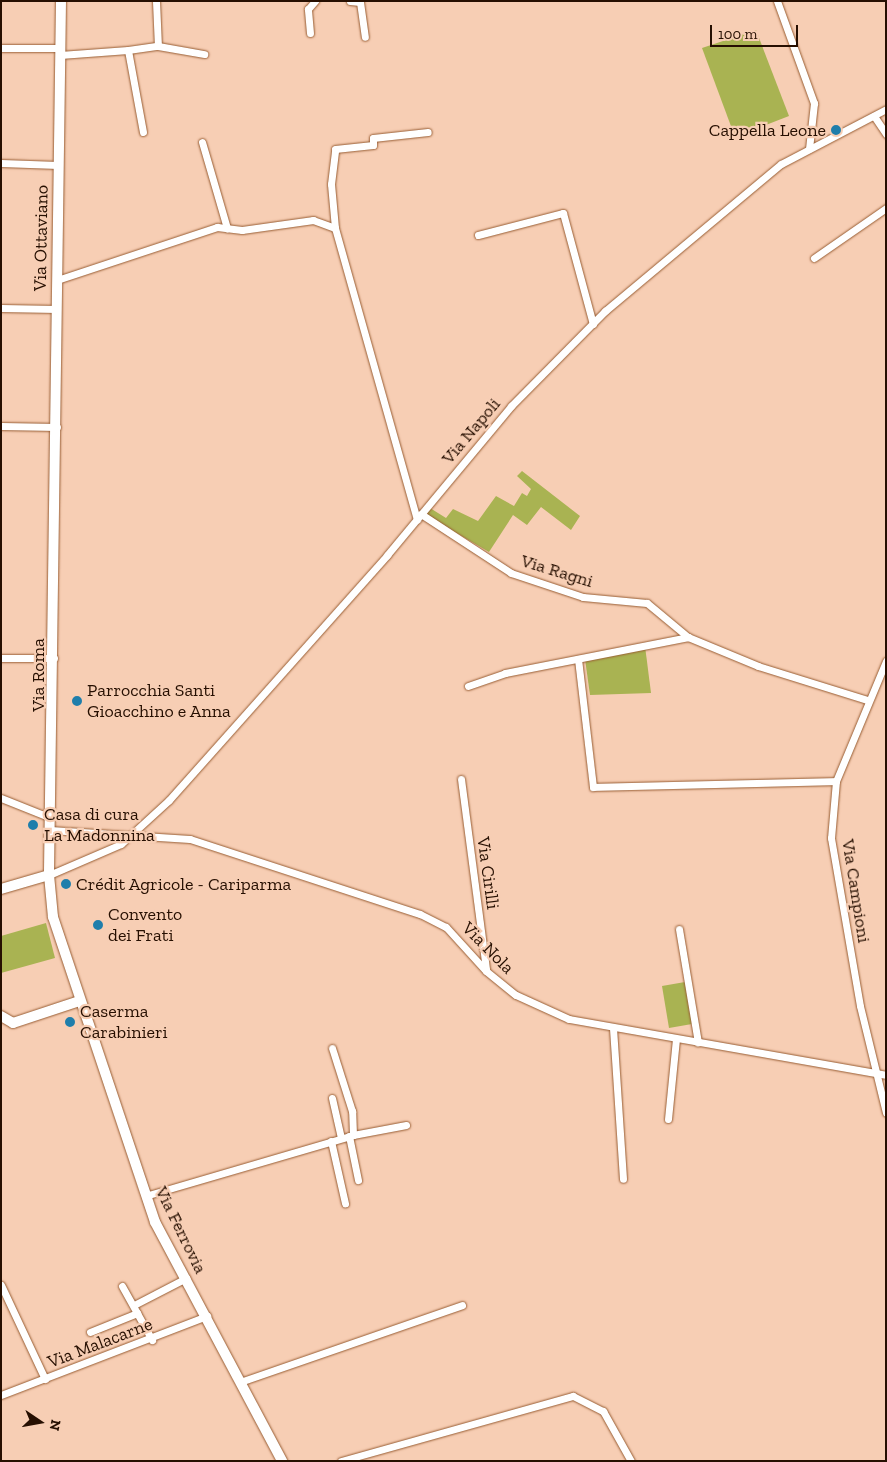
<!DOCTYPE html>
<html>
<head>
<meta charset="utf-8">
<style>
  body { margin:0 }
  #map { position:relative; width:887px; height:1462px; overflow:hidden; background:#f7ceb4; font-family:"Zilla Slab",serif }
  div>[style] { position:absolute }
  .green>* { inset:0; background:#a9b352 }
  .roads { filter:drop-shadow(0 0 1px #985d33) drop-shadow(0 0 1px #985d33) }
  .street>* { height:7px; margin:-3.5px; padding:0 3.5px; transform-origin:3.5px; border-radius:3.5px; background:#fff }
  .secondary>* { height:10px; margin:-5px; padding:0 5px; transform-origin:5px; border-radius:5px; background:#fff }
  .dots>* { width:14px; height:14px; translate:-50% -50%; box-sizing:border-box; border:2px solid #f7ceb4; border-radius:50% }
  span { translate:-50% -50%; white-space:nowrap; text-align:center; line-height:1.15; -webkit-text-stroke:4.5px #f7ceb4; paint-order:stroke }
  .poi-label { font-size:18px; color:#260f01 }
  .right { translate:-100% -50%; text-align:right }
  .left { translate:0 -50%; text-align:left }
  .street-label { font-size:18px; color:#260f01 }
  .frame { position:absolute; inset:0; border:2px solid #260f01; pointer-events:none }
  .north { position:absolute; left:15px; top:1397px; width:50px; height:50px; -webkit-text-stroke:4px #f7ceb4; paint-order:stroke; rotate:102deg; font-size:14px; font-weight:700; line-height:20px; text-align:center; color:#260f01 }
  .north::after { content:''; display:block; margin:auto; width:18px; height:22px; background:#260f01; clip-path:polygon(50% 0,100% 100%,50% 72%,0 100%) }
  .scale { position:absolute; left:710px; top:25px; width:88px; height:22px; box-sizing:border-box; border:2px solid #260f01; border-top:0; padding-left:6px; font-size:15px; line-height:18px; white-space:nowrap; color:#260f01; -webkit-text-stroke:4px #f7ceb4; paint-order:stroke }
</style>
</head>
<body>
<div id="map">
  <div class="green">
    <i style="clip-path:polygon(756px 30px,789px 116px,735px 137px,702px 48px)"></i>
    <i style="clip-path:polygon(522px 471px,580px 516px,571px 530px,541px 507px,527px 525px,513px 515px,489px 552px,424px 514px,430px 508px,446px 518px,453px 509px,478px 521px,496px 496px,514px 506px,522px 493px,527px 496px,531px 489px,517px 476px)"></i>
    <i style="clip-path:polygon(645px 646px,651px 693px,590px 695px,585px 659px)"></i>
    <i style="clip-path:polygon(46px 923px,55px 958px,1px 973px,1px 936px)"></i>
    <i style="clip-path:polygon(685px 982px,692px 1024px,669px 1028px,662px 986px)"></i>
  </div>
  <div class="roads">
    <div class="street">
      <i style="left:156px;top:1px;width:45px;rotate:87.5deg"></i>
      <i style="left:350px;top:1px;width:10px;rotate:6deg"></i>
      <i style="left:360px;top:2px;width:35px;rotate:82deg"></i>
      <i style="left:777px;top:1px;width:109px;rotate:70.1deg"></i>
      <i style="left:814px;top:103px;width:46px;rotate:96.2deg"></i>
      <i style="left:310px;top:33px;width:24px;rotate:-95deg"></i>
      <i style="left:308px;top:9px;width:11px;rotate:-49deg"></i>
      <i style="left:2px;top:48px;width:58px"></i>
      <i style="left:60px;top:55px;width:68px;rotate:-4.2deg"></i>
      <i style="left:874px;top:116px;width:22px;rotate:56deg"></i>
      <i style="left:143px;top:132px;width:83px;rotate:-100.4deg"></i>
      <i style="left:128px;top:50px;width:30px;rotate:-8deg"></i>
      <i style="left:158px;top:46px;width:47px;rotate:9.9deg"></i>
      <i style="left:202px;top:142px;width:90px;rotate:73.8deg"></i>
      <i style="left:1px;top:163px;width:57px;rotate:2deg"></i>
      <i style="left:335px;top:228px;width:44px;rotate:-95.2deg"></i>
      <i style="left:331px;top:184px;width:35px;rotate:-83deg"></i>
      <i style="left:335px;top:149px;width:38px;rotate:-6deg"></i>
      <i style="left:373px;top:145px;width:7px;rotate:-90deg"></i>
      <i style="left:373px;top:138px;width:55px;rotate:-6.2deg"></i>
      <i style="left:478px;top:235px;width:88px;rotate:-14.5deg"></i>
      <i style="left:563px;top:213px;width:115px;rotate:74.9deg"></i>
      <i style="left:814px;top:258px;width:88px;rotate:-34.8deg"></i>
      <i style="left:57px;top:280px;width:169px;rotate:-18.3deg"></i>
      <i style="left:217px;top:227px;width:25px;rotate:7deg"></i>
      <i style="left:242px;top:230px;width:72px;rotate:-8deg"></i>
      <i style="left:313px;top:220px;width:23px;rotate:20deg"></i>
      <i style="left:335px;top:228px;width:303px;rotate:74.3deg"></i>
      <i style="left:1px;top:308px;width:56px;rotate:1deg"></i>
      <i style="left:1px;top:426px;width:56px;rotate:1deg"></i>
      <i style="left:421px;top:514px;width:108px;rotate:33.2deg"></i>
      <i style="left:511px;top:573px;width:76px;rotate:18.4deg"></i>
      <i style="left:583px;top:597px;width:64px;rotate:5.4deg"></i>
      <i style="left:647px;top:603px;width:53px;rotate:39.7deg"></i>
      <i style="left:1px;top:658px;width:53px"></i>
      <i style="left:578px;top:659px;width:129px;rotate:83.3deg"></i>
      <i style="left:593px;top:787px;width:243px;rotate:-1.4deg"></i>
      <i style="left:886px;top:661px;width:130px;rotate:112.6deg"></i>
      <i style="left:836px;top:781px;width:57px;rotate:95deg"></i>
      <i style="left:831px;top:838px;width:170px;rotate:80.2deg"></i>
      <i style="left:860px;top:1006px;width:110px;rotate:76.3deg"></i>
      <i style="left:468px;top:686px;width:39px;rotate:-19deg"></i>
      <i style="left:505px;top:673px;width:187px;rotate:-11.1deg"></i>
      <i style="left:688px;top:637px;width:76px;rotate:22.5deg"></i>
      <i style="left:758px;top:666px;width:114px;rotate:17.3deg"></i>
      <i style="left:461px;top:779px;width:193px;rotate:82.5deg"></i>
      <i style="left:1px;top:798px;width:54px;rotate:21.8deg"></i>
      <i style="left:50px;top:830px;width:140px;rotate:3.7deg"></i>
      <i style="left:190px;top:839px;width:242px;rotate:18.1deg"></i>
      <i style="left:420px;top:914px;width:29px;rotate:27deg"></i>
      <i style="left:446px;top:927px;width:59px;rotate:47.7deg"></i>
      <i style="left:486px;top:971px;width:38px;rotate:39deg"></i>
      <i style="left:516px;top:995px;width:58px;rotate:24.4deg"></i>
      <i style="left:569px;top:1019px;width:322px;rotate:10deg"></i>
      <i style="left:49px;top:875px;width:78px;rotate:-23.3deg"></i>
      <i style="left:121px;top:844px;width:65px;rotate:-42.5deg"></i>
      <i style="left:169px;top:800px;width:328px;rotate:-48.3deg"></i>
      <i style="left:387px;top:555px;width:194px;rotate:-50.2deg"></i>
      <i style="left:511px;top:406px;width:134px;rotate:-45.3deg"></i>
      <i style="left:605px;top:311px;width:229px;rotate:-39.9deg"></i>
      <i style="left:781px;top:164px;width:119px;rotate:-27.6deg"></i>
      <i style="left:679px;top:929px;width:115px;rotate:80.5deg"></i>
      <i style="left:613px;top:1028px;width:151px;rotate:86.2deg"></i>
      <i style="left:332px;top:1098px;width:41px;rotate:77.3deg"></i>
      <i style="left:668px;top:1119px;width:80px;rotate:-84.3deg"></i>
      <i style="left:353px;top:1135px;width:54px;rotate:-10.7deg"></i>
      <i style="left:349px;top:1136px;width:45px;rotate:78.4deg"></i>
      <i style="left:331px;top:1141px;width:64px;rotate:77.3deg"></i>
      <i style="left:145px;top:1196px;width:217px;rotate:-16.3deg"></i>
      <i style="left:353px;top:1135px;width:24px;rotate:-92deg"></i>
      <i style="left:352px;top:1111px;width:66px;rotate:-107.6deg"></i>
      <i style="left:1px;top:1285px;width:104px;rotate:64.9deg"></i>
      <i style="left:122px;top:1286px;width:62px;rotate:60.9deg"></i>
      <i style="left:134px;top:1305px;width:59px;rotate:-27.4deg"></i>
      <i style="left:90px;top:1332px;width:51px;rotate:-22deg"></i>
      <i style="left:240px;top:1382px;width:235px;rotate:-19.1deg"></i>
      <i style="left:1px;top:1395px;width:221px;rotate:-21deg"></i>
      <i style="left:341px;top:1461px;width:241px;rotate:-15.7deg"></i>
      <i style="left:573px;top:1396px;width:34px;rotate:27deg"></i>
      <i style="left:603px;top:1411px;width:57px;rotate:60.8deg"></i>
    </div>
    <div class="secondary">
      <i style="left:61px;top:1px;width:874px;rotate:90.79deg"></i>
      <i style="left:49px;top:875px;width:42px;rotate:84.6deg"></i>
      <i style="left:53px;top:917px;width:322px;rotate:71.5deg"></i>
      <i style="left:155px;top:1222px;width:271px;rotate:62deg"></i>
      <i style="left:1px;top:889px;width:50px;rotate:-16.3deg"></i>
      <i style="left:1px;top:1016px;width:14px;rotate:30deg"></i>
      <i style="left:13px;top:1023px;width:70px;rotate:-18.4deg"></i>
    </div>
  </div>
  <div class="dots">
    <i style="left:836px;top:130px;background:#1f7eab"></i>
    <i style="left:77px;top:701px;background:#1f7eab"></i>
    <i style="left:33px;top:825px;background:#1f7eab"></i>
    <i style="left:66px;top:884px;background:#1f7eab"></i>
    <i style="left:98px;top:925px;background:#1f7eab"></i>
    <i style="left:70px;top:1022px;background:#1f7eab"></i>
  </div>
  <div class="poi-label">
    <span class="right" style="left:826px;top:130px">Cappella Leone</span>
    <span class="left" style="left:87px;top:701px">Parrocchia Santi<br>Gioacchino e Anna</span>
    <span class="left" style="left:44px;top:825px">Casa di cura<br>La Madonnina</span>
    <span class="left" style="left:76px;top:884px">Crédit Agricole - Cariparma</span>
    <span class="left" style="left:108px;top:925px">Convento<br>dei Frati</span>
    <span class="left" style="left:80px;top:1022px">Caserma<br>Carabinieri</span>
  </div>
  <div class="street-label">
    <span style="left:41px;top:238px;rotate:-89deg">Via Ottaviano</span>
    <span style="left:471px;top:431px;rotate:-50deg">Via Napoli</span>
    <span style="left:557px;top:571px;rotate:17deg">Via Ragni</span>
    <span style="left:38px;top:675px;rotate:-90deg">Via Roma</span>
    <span style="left:488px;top:873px;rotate:82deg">Via Cirilli</span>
    <span style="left:856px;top:891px;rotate:81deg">Via Campioni</span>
    <span style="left:488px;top:948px;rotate:45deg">Via Nola</span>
    <span style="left:181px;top:1230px;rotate:64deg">Via Ferrovia</span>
    <span style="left:100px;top:1343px;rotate:-21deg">Via Malacarne</span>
  </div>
  <div class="frame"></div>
  <div class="north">N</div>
  <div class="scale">100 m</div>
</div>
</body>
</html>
